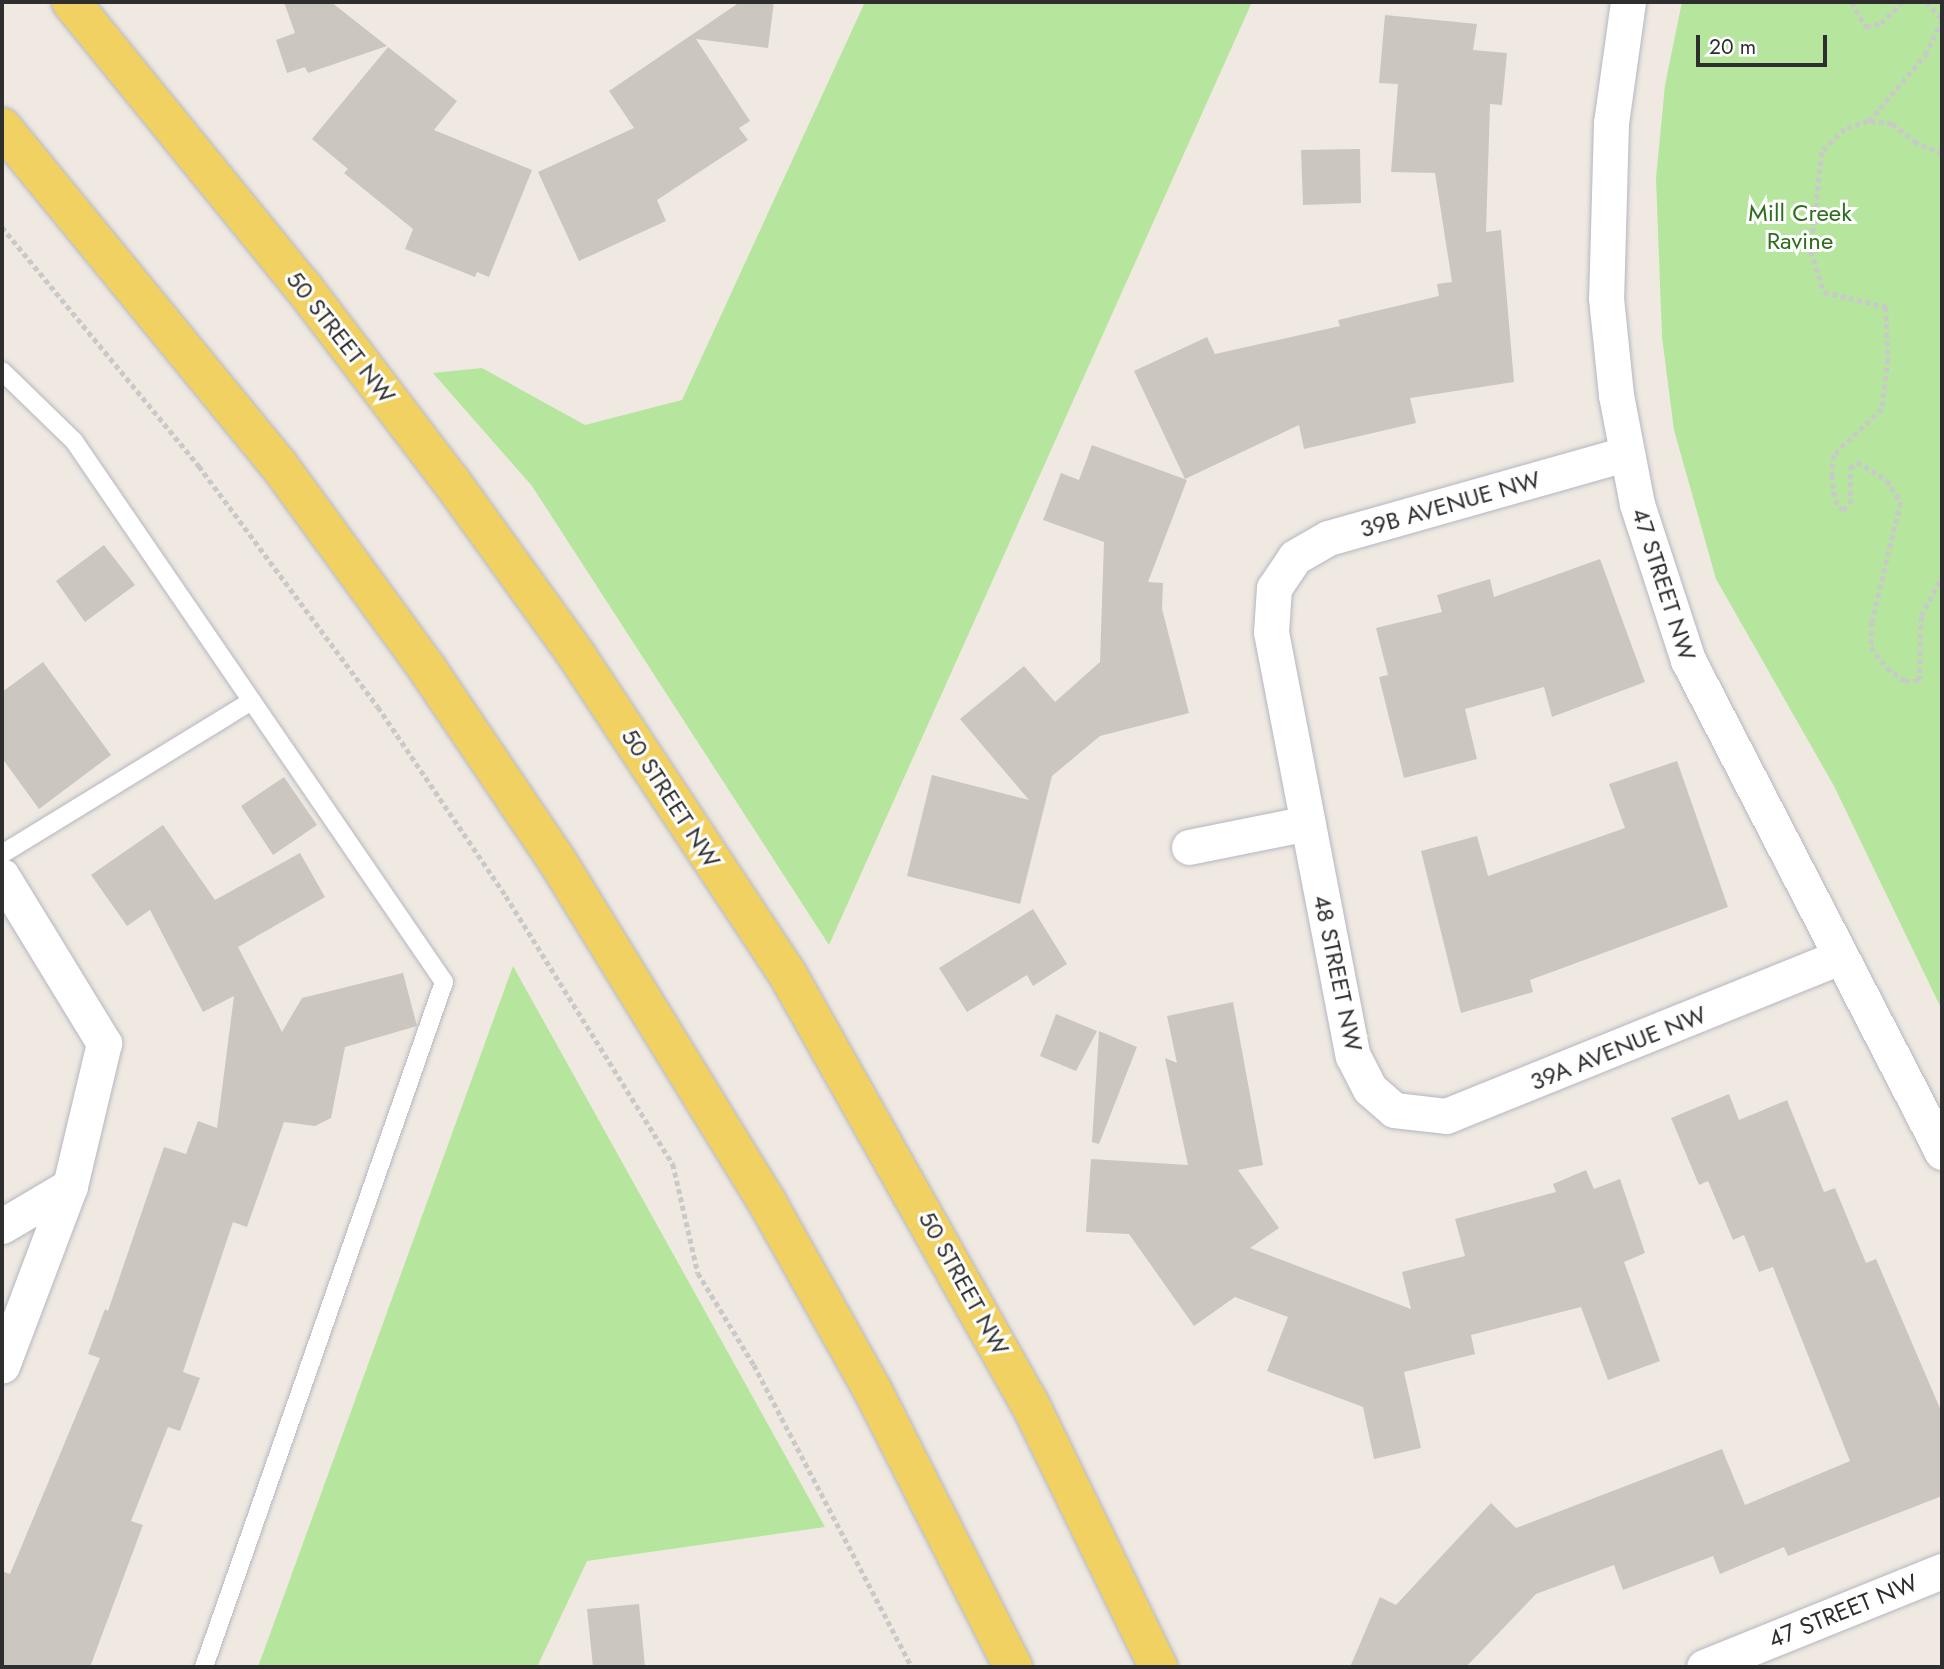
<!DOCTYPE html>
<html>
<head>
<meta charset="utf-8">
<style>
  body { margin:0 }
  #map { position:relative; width:1944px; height:1669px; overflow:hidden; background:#efe9e1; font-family:Jost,sans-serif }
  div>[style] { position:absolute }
  .green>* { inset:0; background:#b6e59e }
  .building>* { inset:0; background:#cbc7bf }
  .path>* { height:4.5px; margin-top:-2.25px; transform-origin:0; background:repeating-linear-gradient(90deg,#c9c9c9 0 5px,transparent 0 8.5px) }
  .roads { filter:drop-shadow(0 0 2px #b4b7c1) drop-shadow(0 0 2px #b4b7c1) }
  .service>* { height:18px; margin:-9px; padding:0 9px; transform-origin:9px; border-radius:9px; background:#fff }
  .minor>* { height:35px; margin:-17.5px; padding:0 17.5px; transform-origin:17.5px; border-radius:17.5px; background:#fff }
  .primary>* { height:38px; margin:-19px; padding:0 19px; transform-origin:19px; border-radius:19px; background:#f2d163 }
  span { translate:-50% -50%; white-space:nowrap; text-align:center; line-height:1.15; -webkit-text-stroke:6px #fff; paint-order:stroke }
  .park-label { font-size:24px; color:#2c6e1b }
  .street-label { font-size:24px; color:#2e2e2e }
  .frame { position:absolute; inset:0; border:4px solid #2e2e2e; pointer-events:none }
  .scale { position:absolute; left:1696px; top:35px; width:131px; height:32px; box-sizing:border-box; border:4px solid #2e2e2e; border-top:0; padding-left:9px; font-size:21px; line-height:24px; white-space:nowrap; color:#2e2e2e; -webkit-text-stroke:5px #fff; paint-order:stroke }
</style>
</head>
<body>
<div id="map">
  <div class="green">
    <i style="clip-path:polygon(865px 2px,1252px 2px,829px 945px,532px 486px,433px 373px,482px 368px,585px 425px,682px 400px)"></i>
    <i style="clip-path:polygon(1682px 2px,1942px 2px,1942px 1010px,1834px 786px,1716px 579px,1674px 430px,1662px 337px,1656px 178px,1665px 85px)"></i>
    <i style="clip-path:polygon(513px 966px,825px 1527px,587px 1561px,537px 1667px,258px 1667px)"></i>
  </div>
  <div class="building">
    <i style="clip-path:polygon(284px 2px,331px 2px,387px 46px,308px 73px,305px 67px,287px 73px,276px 40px,295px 33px)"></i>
    <i style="clip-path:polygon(740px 2px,774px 2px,768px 48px,696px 39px,750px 121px,739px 128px,748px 140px,657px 200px,666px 221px,579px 261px,538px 172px,634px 128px,609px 91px)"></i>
    <i style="clip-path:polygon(1385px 15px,1477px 24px,1473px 50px,1507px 53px,1502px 105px,1490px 104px,1486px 232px,1501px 230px,1514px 382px,1410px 398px,1416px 423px,1304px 449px,1299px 425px,1185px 479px,1134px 371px,1207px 337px,1215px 354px,1340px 326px,1338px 320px,1439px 296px,1437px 284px,1452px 282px,1435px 173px,1391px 172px,1398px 84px,1379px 83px)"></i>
    <i style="clip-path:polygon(388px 47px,457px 101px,434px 130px,532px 170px,489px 277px,477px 272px,475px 277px,405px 249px,413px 229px,344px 173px,348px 169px,312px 139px)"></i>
    <i style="clip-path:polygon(1360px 149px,1361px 203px,1303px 205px,1301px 150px)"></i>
    <i style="clip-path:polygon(1092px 445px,1187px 480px,1148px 582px,1163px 583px,1162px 609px,1189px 713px,1100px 736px,1052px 776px,1020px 904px,907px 876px,932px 775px,1029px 800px,960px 719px,1024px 666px,1055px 702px,1100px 662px,1104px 542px,1043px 520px,1061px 473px,1079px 480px)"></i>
    <i style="clip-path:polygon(104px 545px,135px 585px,85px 622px,56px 581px)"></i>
    <i style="clip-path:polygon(1600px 559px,1645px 682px,1552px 717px,1544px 687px,1465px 709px,1477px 759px,1404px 778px,1379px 677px,1388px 675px,1376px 628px,1442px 612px,1437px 595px,1490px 579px,1494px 597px)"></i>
    <i style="clip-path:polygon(43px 662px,111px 755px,39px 809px,2px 758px,2px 692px)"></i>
    <i style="clip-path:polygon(1677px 761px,1728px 907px,1530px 980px,1533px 992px,1461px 1013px,1421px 851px,1477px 836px,1488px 876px,1625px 828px,1609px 784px)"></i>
    <i style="clip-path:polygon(284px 777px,317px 825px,273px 855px,241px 806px)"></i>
    <i style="clip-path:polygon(163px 825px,215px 900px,300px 853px,325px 897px,238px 947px,282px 1032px,302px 998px,403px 973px,417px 1026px,345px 1047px,331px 1118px,315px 1126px,284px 1122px,247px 1227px,233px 1222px,183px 1372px,200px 1378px,180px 1431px,168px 1427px,131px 1521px,143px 1525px,90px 1667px,2px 1667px,2px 1571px,10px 1574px,100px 1358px,88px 1354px,105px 1309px,108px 1311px,164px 1147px,186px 1154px,198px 1121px,217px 1128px,234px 996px,203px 1012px,150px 910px,127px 926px,91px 875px)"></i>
    <i style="clip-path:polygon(1033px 909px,1067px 964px,1033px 986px,1027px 975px,967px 1012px,939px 968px)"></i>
    <i style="clip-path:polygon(1233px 1002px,1263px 1165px,1238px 1170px,1279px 1228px,1250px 1248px,1411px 1309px,1402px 1272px,1465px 1256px,1455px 1219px,1556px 1192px,1553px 1184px,1586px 1170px,1594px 1189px,1620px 1179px,1645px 1253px,1624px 1262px,1660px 1361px,1608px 1380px,1581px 1307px,1471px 1335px,1475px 1354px,1404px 1372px,1421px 1448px,1374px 1459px,1363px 1407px,1267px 1371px,1288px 1317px,1235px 1297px,1194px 1326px,1129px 1234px,1086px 1232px,1091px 1159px,1188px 1165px,1165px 1058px,1177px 1063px,1167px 1016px)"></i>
    <i style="clip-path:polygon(1056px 1014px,1097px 1031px,1076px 1071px,1040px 1056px)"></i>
    <i style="clip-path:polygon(1099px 1031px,1137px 1047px,1099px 1144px,1092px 1142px)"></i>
    <i style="clip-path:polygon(1729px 1094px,1739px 1120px,1787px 1100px,1824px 1192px,1835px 1188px,1866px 1263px,1876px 1259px,1942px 1413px,1942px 1496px,1788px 1556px,1784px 1547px,1720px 1574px,1713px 1556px,1623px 1590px,1614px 1565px,1536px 1594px,1466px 1667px,1350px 1667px,1380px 1597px,1396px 1605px,1491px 1503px,1516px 1528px,1722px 1449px,1745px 1505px,1850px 1461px,1773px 1267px,1759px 1272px,1744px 1235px,1733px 1240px,1708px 1181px,1699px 1185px,1671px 1118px)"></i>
    <i style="clip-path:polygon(639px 1604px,645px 1667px,593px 1667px,587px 1609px)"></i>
  </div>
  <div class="path">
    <i style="left:1852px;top:2px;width:29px;rotate:61deg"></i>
    <i style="left:1866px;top:27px;width:16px;rotate:-15deg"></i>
    <i style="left:1881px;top:23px;width:30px;rotate:-45deg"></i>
    <i style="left:1926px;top:2px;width:23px;rotate:45deg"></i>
    <i style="left:1869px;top:121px;width:87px;rotate:-49.7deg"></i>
    <i style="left:1925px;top:55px;width:39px;rotate:-64deg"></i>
    <i style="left:1942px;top:154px;width:28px;rotate:-157deg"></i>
    <i style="left:1916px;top:143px;width:31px;rotate:-142deg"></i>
    <i style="left:1892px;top:124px;width:24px;rotate:-173deg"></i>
    <i style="left:1868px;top:121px;width:24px;rotate:161deg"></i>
    <i style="left:1845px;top:129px;width:33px;rotate:135deg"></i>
    <i style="left:1822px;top:152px;width:100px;rotate:96.3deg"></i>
    <i style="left:1811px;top:251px;width:43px;rotate:72.4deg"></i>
    <i style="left:1824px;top:292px;width:64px;rotate:13.6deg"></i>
    <i style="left:1886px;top:307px;width:52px;rotate:87.8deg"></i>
    <i style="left:1888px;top:359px;width:50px;rotate:96.8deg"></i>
    <i style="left:1882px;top:409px;width:66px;rotate:136.2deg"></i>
    <i style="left:1834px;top:455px;width:20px;rotate:96deg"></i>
    <i style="left:1832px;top:475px;width:25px;rotate:83deg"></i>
    <i style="left:1835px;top:500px;width:13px;rotate:51deg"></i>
    <i style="left:1843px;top:510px;width:9px;rotate:-41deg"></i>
    <i style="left:1850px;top:504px;width:36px;rotate:-90deg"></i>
    <i style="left:1850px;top:468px;width:9px;rotate:-41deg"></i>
    <i style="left:1857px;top:462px;width:35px;rotate:31deg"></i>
    <i style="left:1887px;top:480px;width:26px;rotate:58deg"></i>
    <i style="left:1901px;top:502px;width:123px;rotate:103.6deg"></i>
    <i style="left:1872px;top:622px;width:25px;rotate:92deg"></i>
    <i style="left:1871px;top:647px;width:26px;rotate:53deg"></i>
    <i style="left:1887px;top:668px;width:22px;rotate:36deg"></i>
    <i style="left:1905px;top:681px;width:14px"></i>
    <i style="left:1919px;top:681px;width:65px;rotate:-88.2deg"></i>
    <i style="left:1921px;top:616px;width:45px;rotate:-62.3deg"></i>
    <i style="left:2px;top:227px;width:310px;rotate:50.5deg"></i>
    <i style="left:199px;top:466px;width:300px;rotate:53.4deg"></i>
    <i style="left:378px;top:707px;width:228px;rotate:55.9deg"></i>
    <i style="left:506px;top:896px;width:316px;rotate:58.1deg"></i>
    <i style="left:673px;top:1164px;width:112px;rotate:77.1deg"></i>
    <i style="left:698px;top:1273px;width:108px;rotate:58.7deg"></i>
    <i style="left:754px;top:1365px;width:341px;rotate:62.4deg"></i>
  </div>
  <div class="roads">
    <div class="service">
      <i style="left:2px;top:371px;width:100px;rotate:44.2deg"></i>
      <i style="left:74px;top:441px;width:655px;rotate:55.63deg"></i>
      <i style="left:444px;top:982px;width:726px;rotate:109.31deg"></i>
      <i style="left:2px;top:854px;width:293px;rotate:-31.5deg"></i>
    </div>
    <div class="minor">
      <i style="left:1628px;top:2px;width:122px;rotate:98deg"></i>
      <i style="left:1611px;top:123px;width:175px;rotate:91.6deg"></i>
      <i style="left:1606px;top:298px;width:98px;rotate:84.1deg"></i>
      <i style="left:1616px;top:395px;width:111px;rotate:79.1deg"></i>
      <i style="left:1637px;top:504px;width:164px;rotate:71.9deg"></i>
      <i style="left:1688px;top:660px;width:554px;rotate:62.69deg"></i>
      <i style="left:1625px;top:454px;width:309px;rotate:164.2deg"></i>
      <i style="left:1328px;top:538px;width:38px;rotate:150deg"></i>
      <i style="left:1295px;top:557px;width:37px;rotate:124deg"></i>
      <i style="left:1274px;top:588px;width:44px;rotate:93.9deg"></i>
      <i style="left:1271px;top:632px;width:432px;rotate:79.1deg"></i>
      <i style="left:1353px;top:1056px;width:37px;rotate:63deg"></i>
      <i style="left:1370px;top:1089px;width:32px;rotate:41deg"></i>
      <i style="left:1394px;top:1110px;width:52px;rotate:6.6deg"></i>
      <i style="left:1446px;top:1116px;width:423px;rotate:-22deg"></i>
      <i style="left:1189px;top:847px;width:121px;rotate:-11.4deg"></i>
      <i style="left:2px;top:876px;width:196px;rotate:58.6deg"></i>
      <i style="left:104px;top:1043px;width:147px;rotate:103.4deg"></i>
      <i style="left:70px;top:1186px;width:192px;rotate:110.7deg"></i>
      <i style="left:2px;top:1226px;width:79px;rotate:-30.5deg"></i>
      <i style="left:1704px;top:1667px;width:257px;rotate:-22deg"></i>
    </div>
    <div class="primary">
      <i style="left:71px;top:2px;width:367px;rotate:50.9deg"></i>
      <i style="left:303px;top:287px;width:244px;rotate:52.7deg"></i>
      <i style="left:451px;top:481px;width:216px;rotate:54.2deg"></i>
      <i style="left:577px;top:656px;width:382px;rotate:56.5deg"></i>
      <i style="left:788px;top:975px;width:490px;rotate:60.6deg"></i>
      <i style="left:1029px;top:1402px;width:295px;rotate:64deg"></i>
      <i style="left:2px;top:127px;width:436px;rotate:50.7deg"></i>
      <i style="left:278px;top:464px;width:255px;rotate:53.9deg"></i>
      <i style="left:428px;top:670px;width:228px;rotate:55.9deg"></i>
      <i style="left:556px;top:859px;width:403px;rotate:58.4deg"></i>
      <i style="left:767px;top:1202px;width:214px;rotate:60.7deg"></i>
      <i style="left:872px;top:1389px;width:312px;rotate:63.1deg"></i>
    </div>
  </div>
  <div class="park-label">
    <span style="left:1800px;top:227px">Mill Creek<br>Ravine</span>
  </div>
  <div class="street-label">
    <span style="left:341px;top:337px;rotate:52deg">50 STREET NW</span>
    <span style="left:1450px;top:504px;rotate:-16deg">39B AVENUE NW</span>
    <span style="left:1664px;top:584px;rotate:72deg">47 STREET NW</span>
    <span style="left:671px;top:798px;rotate:57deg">50 STREET NW</span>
    <span style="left:1338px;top:973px;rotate:78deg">48 STREET NW</span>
    <span style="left:1618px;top:1048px;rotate:-22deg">39A AVENUE NW</span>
    <span style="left:964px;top:1283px;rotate:61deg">50 STREET NW</span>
    <span style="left:1843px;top:1611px;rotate:-22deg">47 STREET NW</span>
  </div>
  <div class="frame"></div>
  <div class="scale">20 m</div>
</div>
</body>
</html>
